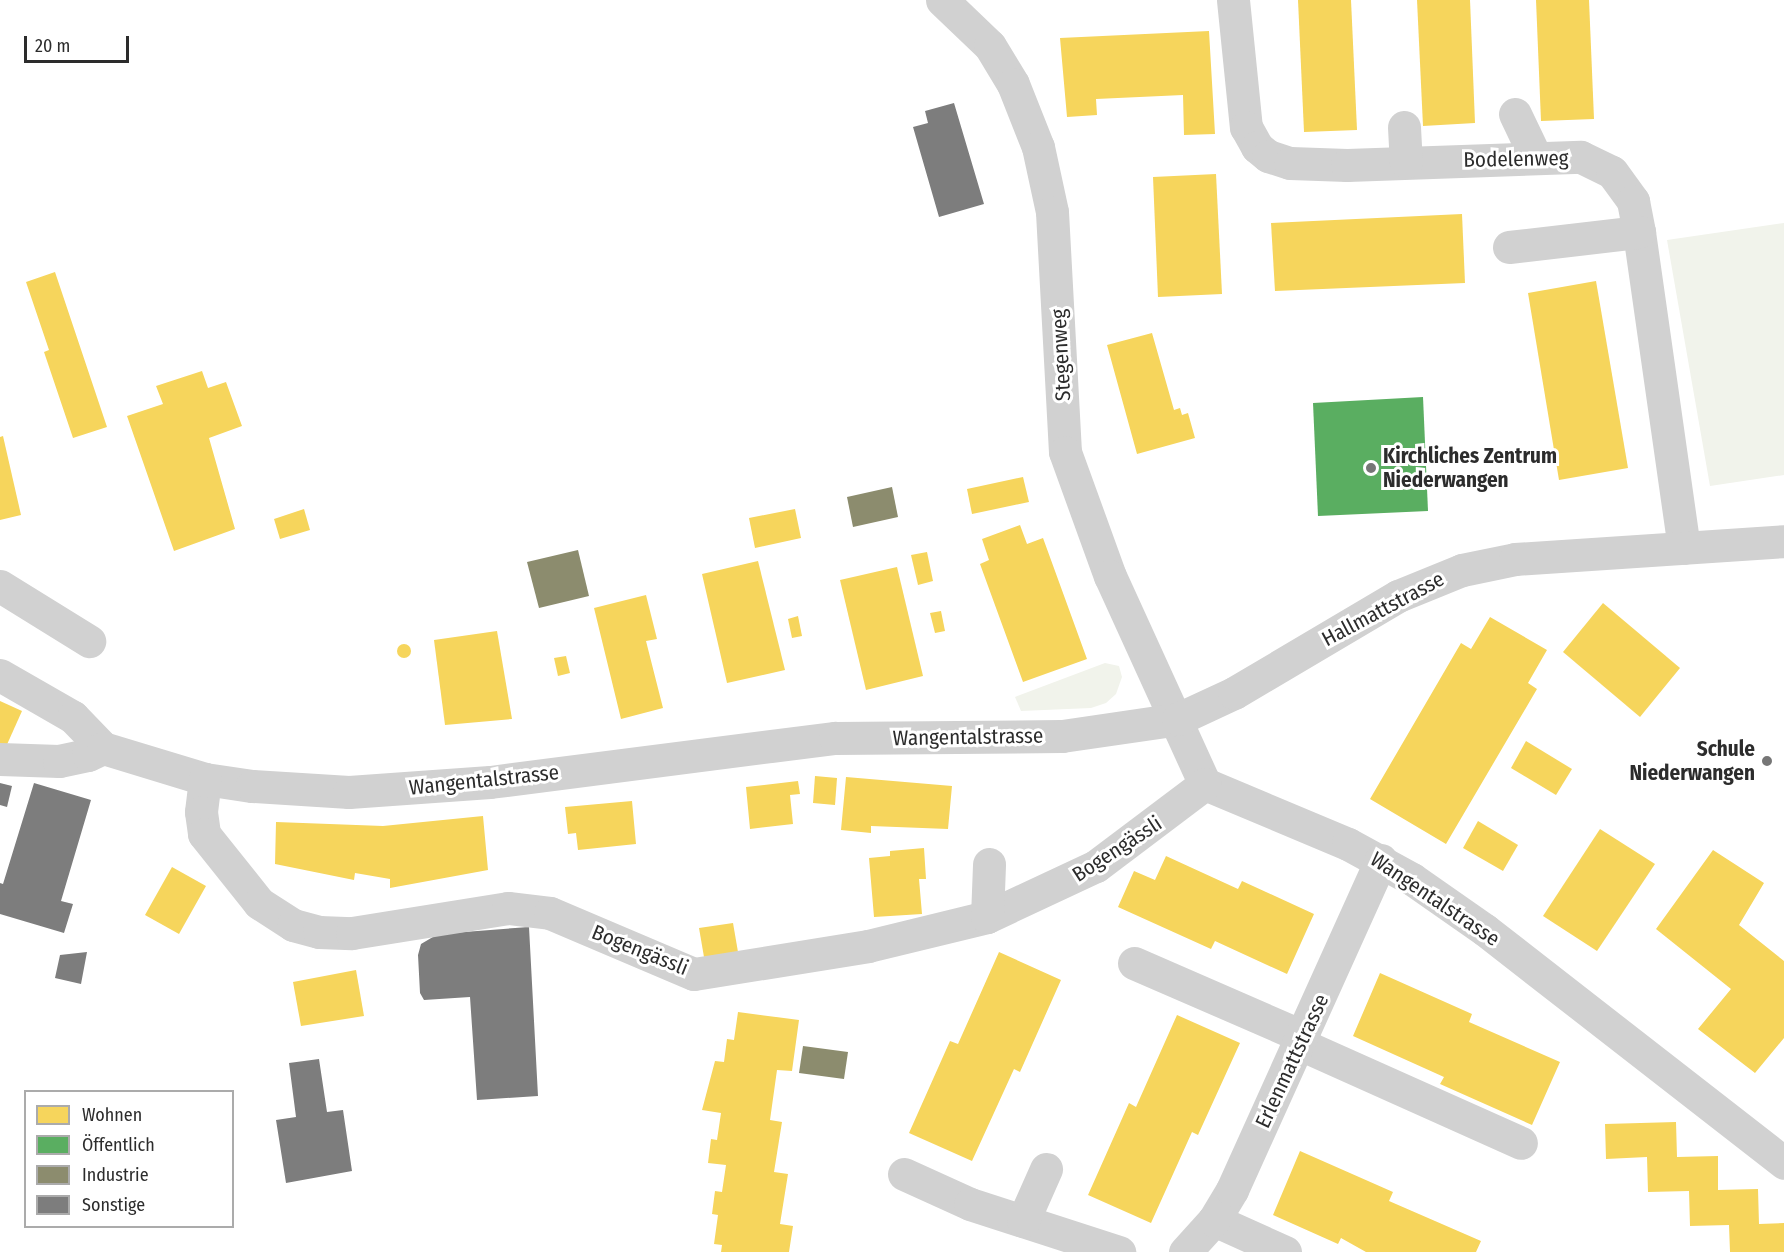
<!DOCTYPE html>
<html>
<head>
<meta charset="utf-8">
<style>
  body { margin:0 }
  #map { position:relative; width:1784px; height:1252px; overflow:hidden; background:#fff; font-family:"Fira Sans Condensed",sans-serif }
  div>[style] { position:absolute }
  .green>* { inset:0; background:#f1f3eb }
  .homes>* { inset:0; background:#f6d55c }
  .round { border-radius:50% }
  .public>* { inset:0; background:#5aae61 }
  .industry>* { inset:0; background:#8c8c6e }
  .building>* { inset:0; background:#7d7d7d }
  .minor>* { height:33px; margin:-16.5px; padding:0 16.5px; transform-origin:16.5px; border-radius:16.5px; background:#d1d1d1 }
  .dots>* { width:16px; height:16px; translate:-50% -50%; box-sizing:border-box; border:3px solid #fff; border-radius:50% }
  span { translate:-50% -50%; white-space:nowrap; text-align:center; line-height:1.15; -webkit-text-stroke:6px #fff; paint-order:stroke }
  .street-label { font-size:21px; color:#2c2c2c }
  .poi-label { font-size:21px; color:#2c2c2c; font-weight:700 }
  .left { translate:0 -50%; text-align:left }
  .right { translate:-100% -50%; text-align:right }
  .legend { position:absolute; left:24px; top:1090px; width:210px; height:138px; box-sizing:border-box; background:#fff; border:2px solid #ababab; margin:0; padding:8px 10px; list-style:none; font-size:18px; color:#2c2c2c }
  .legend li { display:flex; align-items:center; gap:12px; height:30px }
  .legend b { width:30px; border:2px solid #ababab }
  .scale { position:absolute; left:24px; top:36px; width:105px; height:27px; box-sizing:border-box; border:3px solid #2c2c2c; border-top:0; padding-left:8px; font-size:18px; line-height:21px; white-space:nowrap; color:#2c2c2c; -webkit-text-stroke:4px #fff; paint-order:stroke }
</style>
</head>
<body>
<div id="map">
  <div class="green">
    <i style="clip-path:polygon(1784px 223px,1784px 475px,1710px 486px,1667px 240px)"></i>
    <i style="clip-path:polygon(1105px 663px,1119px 666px,1122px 677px,1116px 694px,1106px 703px,1091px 708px,1021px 711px,1015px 697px)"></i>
  </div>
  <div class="homes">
    <i style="clip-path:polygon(1298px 0,1351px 0,1357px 130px,1304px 132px)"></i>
    <i style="clip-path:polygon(1417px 0,1470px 0,1475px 123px,1423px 126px)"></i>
    <i style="clip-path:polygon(1536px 0,1589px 0,1594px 119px,1541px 121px)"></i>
    <i style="clip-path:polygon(1209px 31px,1215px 134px,1184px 135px,1183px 95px,1096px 99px,1097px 115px,1067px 117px,1060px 38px)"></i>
    <i style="clip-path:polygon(1216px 174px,1222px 294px,1158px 297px,1153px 177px)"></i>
    <i style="clip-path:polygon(1462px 214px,1465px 283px,1275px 291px,1271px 223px)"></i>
    <i style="clip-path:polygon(55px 272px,107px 427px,73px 438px,44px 352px,49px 350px,26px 282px)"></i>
    <i style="clip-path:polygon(1596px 281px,1628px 468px,1559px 480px,1528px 293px)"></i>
    <i style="clip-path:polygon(1152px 333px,1174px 410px,1180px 408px,1182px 415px,1188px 413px,1195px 438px,1137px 454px,1107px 345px)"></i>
    <i style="clip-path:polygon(202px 371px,208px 388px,226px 382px,242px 426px,209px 438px,235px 529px,174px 551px,127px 416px,163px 404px,156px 386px)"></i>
    <i style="clip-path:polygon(3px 436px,21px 515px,0 520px,0 437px)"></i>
    <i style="clip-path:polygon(1023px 477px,1029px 502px,972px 514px,967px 489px)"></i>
    <i style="clip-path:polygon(304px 509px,310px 530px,280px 539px,274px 519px)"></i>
    <i style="clip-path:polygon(795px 509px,801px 538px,755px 548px,749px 518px)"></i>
    <i style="clip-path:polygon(1020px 525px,1027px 544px,1043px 538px,1087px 659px,1023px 682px,980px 564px,989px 560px,982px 539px)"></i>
    <i style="clip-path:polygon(927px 552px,933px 581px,918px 585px,911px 555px)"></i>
    <i style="clip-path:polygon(758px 561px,785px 670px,727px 683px,702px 574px)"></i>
    <i style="clip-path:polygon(897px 567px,923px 676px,866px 690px,840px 580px)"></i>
    <i style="clip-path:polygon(646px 595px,657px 639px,646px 641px,663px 708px,621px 719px,594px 608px)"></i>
    <i style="clip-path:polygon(1603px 603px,1680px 668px,1640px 717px,1563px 652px)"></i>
    <i style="clip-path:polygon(941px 611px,945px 631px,935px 633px,930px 613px)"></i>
    <i style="clip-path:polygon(798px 616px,802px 636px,792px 638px,788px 619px)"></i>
    <i style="clip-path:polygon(1490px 617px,1547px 650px,1528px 683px,1537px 689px,1446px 844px,1370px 799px,1461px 643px,1471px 649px)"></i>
    <i style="clip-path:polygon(497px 631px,512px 719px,445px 725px,434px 640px)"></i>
    <i class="round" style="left:397px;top:644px;width:14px;height:14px"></i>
    <i style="clip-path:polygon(566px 656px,570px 673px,558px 676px,554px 658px)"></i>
    <i style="clip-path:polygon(0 701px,22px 711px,5px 749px,0 747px)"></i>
    <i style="clip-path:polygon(1526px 741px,1572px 769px,1556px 795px,1511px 768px)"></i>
    <i style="clip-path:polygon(815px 776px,837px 778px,835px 805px,813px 803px)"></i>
    <i style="clip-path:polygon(846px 777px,952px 786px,948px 829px,871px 826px,871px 833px,841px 830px)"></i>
    <i style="clip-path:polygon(798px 781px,800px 794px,790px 795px,793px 824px,750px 829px,746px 787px)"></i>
    <i style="clip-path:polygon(632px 801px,636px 844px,578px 850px,576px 833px,568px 834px,565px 807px)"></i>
    <i style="clip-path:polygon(483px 816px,488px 870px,390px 888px,390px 879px,355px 873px,354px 880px,275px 864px,276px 822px,383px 826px)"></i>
    <i style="clip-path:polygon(1478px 821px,1518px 845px,1503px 871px,1463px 848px)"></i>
    <i style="clip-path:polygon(1600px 829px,1655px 864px,1597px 951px,1543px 916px)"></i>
    <i style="clip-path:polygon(924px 848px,926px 879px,919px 879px,922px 914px,874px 917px,869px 858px,890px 856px,890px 851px)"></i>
    <i style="clip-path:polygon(1713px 850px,1764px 883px,1739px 925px,1784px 961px,1784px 1038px,1755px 1073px,1698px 1029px,1731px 989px,1656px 929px)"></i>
    <i style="clip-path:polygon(1166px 856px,1238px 889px,1242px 881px,1314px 914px,1287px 974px,1215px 941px,1211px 949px,1118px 907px,1134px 871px,1155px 880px)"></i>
    <i style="clip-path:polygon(172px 867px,206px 886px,179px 934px,145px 915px)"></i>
    <i style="clip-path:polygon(733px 923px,738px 952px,704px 957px,699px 928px)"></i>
    <i style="clip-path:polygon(999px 952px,1061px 980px,1020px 1072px,1014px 1069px,972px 1161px,909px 1133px,950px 1041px,958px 1044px)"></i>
    <i style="clip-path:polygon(356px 970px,364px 1016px,301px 1026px,293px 982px)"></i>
    <i style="clip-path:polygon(1380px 973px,1472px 1014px,1469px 1022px,1560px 1062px,1532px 1125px,1440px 1084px,1444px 1077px,1353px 1036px)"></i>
    <i style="clip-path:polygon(738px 1012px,799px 1020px,792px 1071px,777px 1070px,770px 1120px,782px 1122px,774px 1172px,788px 1174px,780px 1224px,793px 1226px,789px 1252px,721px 1252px,722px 1245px,714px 1244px,718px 1215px,712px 1214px,715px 1191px,722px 1192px,726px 1165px,708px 1163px,711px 1139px,717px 1140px,721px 1113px,702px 1110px,715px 1061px,724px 1062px,727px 1039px,734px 1040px)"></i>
    <i style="clip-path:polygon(1177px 1015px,1240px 1043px,1198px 1135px,1192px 1132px,1151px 1223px,1088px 1195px,1129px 1103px,1136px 1107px)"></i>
    <i style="clip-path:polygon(1676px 1122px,1677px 1157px,1718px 1156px,1718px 1190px,1758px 1189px,1759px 1224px,1784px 1223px,1784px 1252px,1730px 1252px,1729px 1225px,1690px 1226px,1689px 1191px,1648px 1192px,1647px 1157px,1606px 1159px,1605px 1124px)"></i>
    <i style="clip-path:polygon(1300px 1151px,1393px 1192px,1389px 1201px,1481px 1241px,1476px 1252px,1366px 1252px,1341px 1238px,1338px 1244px,1273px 1215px)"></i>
  </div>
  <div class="public">
    <i style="clip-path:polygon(1423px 397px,1428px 511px,1318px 516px,1313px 403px)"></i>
  </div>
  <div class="industry">
    <i style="clip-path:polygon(892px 487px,898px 517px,853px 527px,847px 497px)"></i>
    <i style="clip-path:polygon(578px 550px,589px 596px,539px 608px,527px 562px)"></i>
    <i style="clip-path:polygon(803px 1046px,848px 1052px,844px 1079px,799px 1073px)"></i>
  </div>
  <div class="building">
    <i style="clip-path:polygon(954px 103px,984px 204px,939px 217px,913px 127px,928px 123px,925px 111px)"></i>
    <i style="clip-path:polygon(0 783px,12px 786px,7px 807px,0 805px)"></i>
    <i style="clip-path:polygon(34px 783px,91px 800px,61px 901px,73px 904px,64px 933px,0 914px,0 883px,3px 884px)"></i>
    <i style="clip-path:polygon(529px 927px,538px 1096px,477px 1100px,470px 997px,424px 1000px,420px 993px,418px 955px,421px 944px,438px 934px)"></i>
    <i style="clip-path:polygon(87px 952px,81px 984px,55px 978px,60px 955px)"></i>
    <i style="clip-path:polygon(319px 1059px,327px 1112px,343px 1110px,352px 1171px,286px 1183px,276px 1120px,296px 1117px,289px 1063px)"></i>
  </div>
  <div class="minor">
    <i style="left:942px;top:0;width:66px;rotate:43.8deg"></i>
    <i style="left:990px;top:46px;width:44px;rotate:58.8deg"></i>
    <i style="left:1013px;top:84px;width:68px;rotate:68.4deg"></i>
    <i style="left:1038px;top:147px;width:66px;rotate:77.8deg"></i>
    <i style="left:1052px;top:212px;width:240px;rotate:86.9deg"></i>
    <i style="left:1065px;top:452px;width:132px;rotate:70.1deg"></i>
    <i style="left:1110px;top:576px;width:229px;rotate:65.5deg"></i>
    <i style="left:1205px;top:784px;width:155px;rotate:22.8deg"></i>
    <i style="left:1348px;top:844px;width:73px;rotate:28.7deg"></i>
    <i style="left:1412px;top:879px;width:89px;rotate:34.9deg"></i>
    <i style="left:1485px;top:930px;width:379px;rotate:37.9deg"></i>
    <i style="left:1233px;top:0;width:128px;rotate:84.2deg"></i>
    <i style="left:1246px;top:127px;width:23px;rotate:61deg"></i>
    <i style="left:1257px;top:147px;width:14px;rotate:39deg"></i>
    <i style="left:1268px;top:156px;width:23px;rotate:18deg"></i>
    <i style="left:1290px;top:163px;width:57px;rotate:2deg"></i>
    <i style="left:1347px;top:165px;width:234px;rotate:-2deg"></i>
    <i style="left:1581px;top:157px;width:34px;rotate:26deg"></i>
    <i style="left:1612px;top:172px;width:36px;rotate:54deg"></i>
    <i style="left:1633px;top:201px;width:32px;rotate:79deg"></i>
    <i style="left:1639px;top:232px;width:319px;rotate:81.9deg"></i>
    <i style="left:1515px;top:114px;width:47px;rotate:64.5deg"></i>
    <i style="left:1404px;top:127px;width:35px;rotate:87deg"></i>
    <i style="left:1509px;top:247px;width:131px;rotate:-6.6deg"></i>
    <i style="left:0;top:586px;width:105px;rotate:31.7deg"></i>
    <i style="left:0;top:675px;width:84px;rotate:29.9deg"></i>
    <i style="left:73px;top:717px;width:43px;rotate:45.9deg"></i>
    <i style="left:0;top:759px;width:59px;rotate:1.9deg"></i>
    <i style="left:59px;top:761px;width:30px;rotate:-12deg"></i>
    <i style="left:88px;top:755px;width:17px;rotate:-25deg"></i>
    <i style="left:103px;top:748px;width:107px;rotate:16.9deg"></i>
    <i style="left:205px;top:779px;width:48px;rotate:8.5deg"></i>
    <i style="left:252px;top:786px;width:97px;rotate:3.5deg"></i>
    <i style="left:349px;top:792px;width:141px;rotate:-4.1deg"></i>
    <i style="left:490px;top:782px;width:348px;rotate:-7.3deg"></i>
    <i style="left:835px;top:738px;width:227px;rotate:-0.5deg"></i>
    <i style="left:1062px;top:736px;width:117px;rotate:-8.3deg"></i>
    <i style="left:1178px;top:719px;width:62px;rotate:-24.9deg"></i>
    <i style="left:1234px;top:693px;width:191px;rotate:-30.6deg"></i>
    <i style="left:1398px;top:596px;width:69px;rotate:-22.1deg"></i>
    <i style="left:1462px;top:570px;width:54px;rotate:-11.7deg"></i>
    <i style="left:1515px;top:559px;width:270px;rotate:-3.8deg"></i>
    <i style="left:205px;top:779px;width:33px;rotate:97deg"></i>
    <i style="left:201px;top:812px;width:22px;rotate:82deg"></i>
    <i style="left:204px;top:834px;width:88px;rotate:51.4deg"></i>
    <i style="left:259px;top:903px;width:40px;rotate:32.9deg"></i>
    <i style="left:293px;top:925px;width:27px;rotate:15deg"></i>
    <i style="left:319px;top:932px;width:33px;rotate:2deg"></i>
    <i style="left:352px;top:933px;width:158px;rotate:-9.1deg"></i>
    <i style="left:508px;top:908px;width:42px;rotate:6.8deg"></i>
    <i style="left:550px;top:913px;width:156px;rotate:23deg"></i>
    <i style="left:694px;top:974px;width:176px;rotate:-9.1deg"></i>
    <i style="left:868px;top:946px;width:122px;rotate:-13.7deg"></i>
    <i style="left:987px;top:917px;width:120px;rotate:-25.1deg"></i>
    <i style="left:1096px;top:866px;width:136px;rotate:-37deg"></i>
    <i style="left:987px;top:917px;width:53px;rotate:-87.8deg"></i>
    <i style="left:1134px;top:963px;width:185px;rotate:23.5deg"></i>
    <i style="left:1300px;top:1044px;width:242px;rotate:24.1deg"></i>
    <i style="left:904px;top:1174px;width:72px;rotate:24.4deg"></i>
    <i style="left:970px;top:1204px;width:157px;rotate:17.9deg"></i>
    <i style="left:1214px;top:1220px;width:78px;rotate:24.3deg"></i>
    <i style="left:1023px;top:1221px;width:57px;rotate:-66.1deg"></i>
    <i style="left:1185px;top:1252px;width:43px;rotate:-47.8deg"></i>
    <i style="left:1214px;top:1220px;width:35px;rotate:-59deg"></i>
    <i style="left:1232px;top:1190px;width:362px;rotate:-65.7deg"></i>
  </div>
  <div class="dots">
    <i style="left:1371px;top:468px;background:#767676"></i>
    <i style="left:1767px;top:761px;background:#767676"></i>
  </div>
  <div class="street-label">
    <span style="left:1516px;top:159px;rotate:-1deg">Bodelenweg</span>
    <span style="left:1061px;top:355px;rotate:-93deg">Stegenweg</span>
    <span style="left:1383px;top:609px;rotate:-28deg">Hallmattstrasse</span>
    <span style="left:968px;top:737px;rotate:-1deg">Wangentalstrasse</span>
    <span style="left:484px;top:780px;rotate:-6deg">Wangentalstrasse</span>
    <span style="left:1117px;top:849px;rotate:-33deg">Bogengässli</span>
    <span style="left:1435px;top:899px;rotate:34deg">Wangentalstrasse</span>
    <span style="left:640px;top:950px;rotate:22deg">Bogengässli</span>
    <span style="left:1292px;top:1061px;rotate:-65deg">Erlenmattstrasse</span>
  </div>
  <div class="poi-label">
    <span class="left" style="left:1383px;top:468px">Kirchliches Zentrum<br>Niederwangen</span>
    <span class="right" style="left:1755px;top:761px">Schule<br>Niederwangen</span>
  </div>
  <ul class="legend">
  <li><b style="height:16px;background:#f6d55c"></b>Wohnen</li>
  <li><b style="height:16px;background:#5aae61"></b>Öffentlich</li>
  <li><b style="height:16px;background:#8c8c6e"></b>Industrie</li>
  <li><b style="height:16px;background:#7d7d7d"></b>Sonstige</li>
  </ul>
  <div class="scale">20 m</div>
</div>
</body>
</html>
